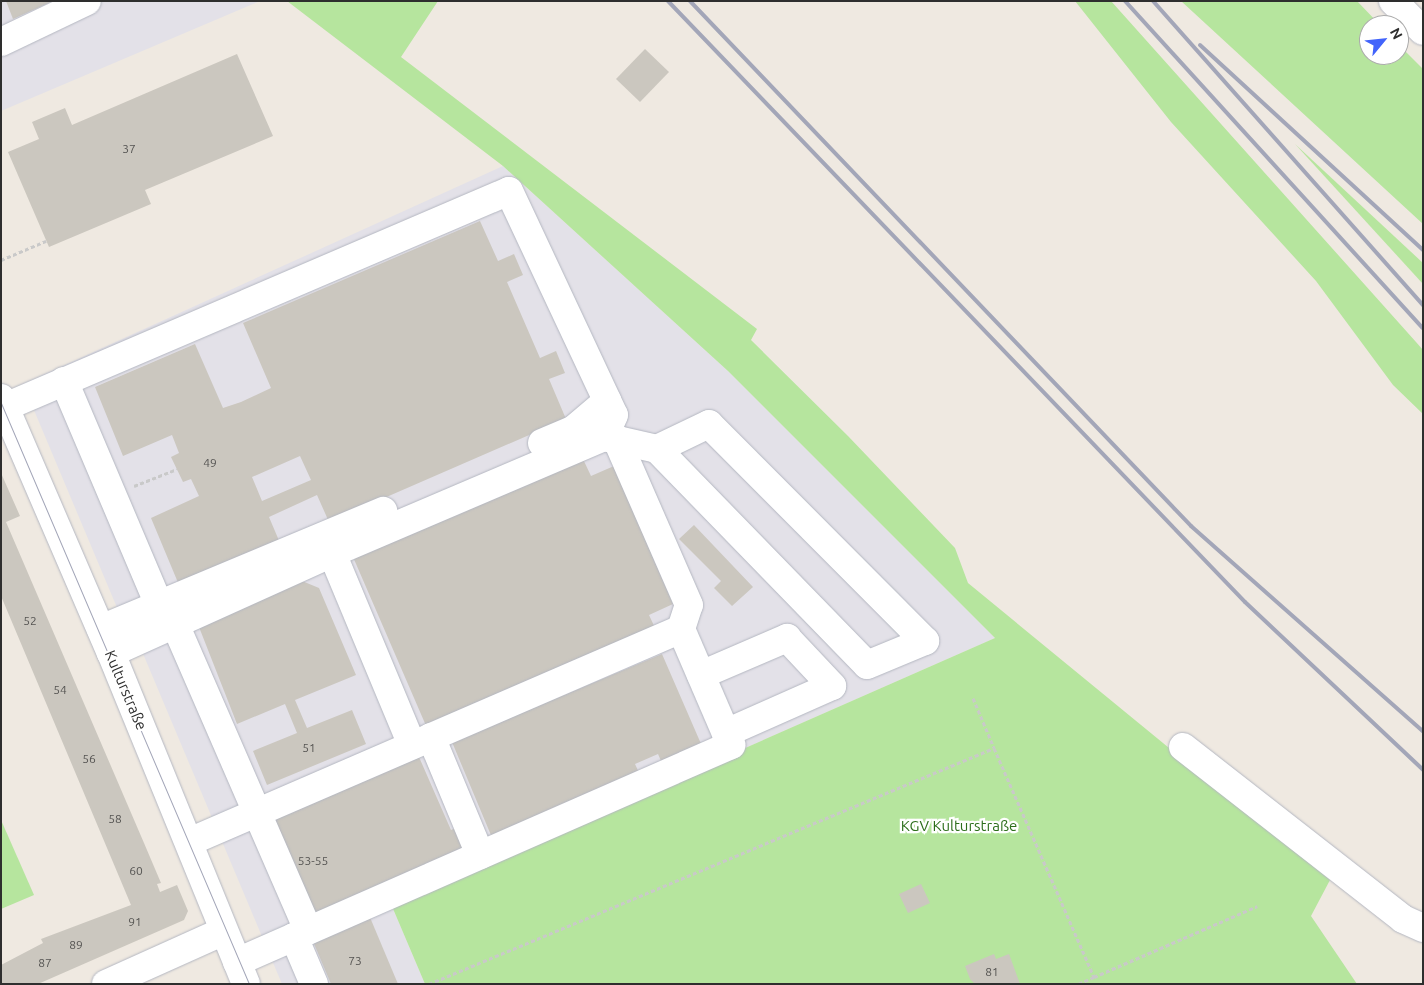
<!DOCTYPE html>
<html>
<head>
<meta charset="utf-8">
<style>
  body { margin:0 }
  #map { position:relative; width:1424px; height:985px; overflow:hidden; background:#efe9e1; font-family:Ubuntu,sans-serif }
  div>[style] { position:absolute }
  .industrial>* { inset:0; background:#e3e1e8 }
  .green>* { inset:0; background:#b6e59e }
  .building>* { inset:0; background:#cbc7bf }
  .path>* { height:3px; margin-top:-1.5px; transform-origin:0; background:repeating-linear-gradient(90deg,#c9c9c9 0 4px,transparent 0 6.5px) }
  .roads { filter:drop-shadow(0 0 1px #b4b7c1) drop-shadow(0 0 1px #b4b7c1) }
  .minor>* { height:28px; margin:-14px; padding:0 14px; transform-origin:14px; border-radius:14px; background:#fff }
  .tram>* { height:1px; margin:-0.5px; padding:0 0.5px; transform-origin:0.5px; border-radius:0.5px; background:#a3a6b8 }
  .rail>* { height:4px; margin:-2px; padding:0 2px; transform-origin:2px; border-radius:2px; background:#a3a6b8 }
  span { translate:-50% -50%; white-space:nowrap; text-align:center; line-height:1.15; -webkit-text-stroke:4.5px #fff; paint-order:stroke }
  .number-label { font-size:12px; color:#555452 }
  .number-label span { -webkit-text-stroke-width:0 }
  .street-label { font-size:15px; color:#2e2e2e }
  .park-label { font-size:15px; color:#2c6e1b }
  .frame { position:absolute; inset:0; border:2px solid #2e2e2e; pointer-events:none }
  .north { position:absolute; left:1359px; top:15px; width:50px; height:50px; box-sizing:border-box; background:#fff; border:1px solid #ababab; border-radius:50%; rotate:62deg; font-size:14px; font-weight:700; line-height:20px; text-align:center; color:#2e2e2e }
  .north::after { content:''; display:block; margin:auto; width:18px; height:22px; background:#4264fb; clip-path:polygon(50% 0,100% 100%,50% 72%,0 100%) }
</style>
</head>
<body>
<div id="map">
  <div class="industrial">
    <i style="clip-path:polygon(1px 1px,260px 1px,1px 111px)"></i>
    <i style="clip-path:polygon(503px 166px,728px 371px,995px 638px,391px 904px,425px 984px,282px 984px,128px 618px,118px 610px,23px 384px)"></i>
  </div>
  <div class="green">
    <i style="clip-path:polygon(287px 1px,438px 1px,401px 57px,757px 329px,751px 340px,848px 436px,955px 548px,968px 583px,1330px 880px,1311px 916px,1357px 984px,425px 984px,391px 904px,995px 638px,728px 371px,503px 166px)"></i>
    <i style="clip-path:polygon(1075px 1px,1111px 1px,1416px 342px,1423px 350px,1423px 414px,1393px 385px,1316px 281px,1171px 122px)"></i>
    <i style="clip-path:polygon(1181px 1px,1357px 1px,1380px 25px,1369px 25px,1369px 55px,1399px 55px,1399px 45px,1423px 69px,1423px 224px)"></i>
    <i style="clip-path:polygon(1295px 144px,1423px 263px,1423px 284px)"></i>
    <i style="clip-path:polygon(1px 820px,34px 895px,1px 909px)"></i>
  </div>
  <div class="building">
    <i style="clip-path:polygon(6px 1px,53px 1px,13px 19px)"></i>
    <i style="clip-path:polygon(645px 49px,669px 72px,640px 102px,616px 79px)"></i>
    <i style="clip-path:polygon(237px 54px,273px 136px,145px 190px,151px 204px,49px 247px,8px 152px,39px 139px,32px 122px,65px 108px,72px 125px)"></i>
    <i style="clip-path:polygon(evenodd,480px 221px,498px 261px,514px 254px,523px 275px,507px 282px,540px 358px,556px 351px,565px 373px,549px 379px,566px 419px,329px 522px,317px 495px,269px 517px,280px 543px,179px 585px,151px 518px,199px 496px,191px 479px,183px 482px,171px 457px,179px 453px,172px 435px,123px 456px,95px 387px,195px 344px,223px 408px,241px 402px,271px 388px,243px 323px,480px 221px,300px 456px,311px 480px,262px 501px,252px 477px,300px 456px)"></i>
    <i style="clip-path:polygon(583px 459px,591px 476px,614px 466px,673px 604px,649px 615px,656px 630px,427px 728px,353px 557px)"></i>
    <i style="clip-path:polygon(1px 473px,20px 516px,6px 522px,144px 843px,161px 883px,157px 884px,160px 892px,177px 885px,188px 911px,184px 920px,38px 984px,1px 984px,1px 965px,43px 943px,41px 939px,131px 905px,1px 596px)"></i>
    <i style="clip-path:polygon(694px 525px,753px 587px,732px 606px,714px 588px,721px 581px,679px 539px)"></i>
    <i style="clip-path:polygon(302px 581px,319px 588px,356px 675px,295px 700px,307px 728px,352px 710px,366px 744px,267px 785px,253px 751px,297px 733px,285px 704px,237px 724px,199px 627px)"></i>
    <i style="clip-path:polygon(662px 654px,705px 753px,665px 770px,658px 754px,635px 764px,640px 775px,493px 840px,452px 742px)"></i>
    <i style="clip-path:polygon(419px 757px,451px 830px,463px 825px,473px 848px,315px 917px,273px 820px)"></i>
    <i style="clip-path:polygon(921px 884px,930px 903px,908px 913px,899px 894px)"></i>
    <i style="clip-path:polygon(369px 915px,398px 984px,331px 984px,312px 939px)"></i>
    <i style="clip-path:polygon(994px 954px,996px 959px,1009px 954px,1020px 984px,975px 984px,970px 979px,965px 966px)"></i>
  </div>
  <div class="path">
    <i style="left:1px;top:260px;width:49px;rotate:-22.9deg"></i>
    <i style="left:134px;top:486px;width:46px;rotate:-21.6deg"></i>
    <i style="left:973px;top:698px;width:54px;rotate:67.2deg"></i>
    <i style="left:1094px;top:977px;width:178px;rotate:-23.5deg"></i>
    <i style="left:429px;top:984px;width:612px;rotate:-22.67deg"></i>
    <i style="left:994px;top:748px;width:250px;rotate:66.4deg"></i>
    <i style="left:1094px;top:977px;width:17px;rotate:156deg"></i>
  </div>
  <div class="roads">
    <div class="minor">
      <i style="left:1393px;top:1px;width:42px;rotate:45deg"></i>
      <i style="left:1px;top:42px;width:95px;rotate:-25.5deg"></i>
      <i style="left:64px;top:381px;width:243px;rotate:67deg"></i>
      <i style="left:1px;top:398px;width:278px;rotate:66.7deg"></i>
      <i style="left:111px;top:653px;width:357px;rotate:67.8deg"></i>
      <i style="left:5px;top:407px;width:548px;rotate:-23.2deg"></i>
      <i style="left:509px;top:191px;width:247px;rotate:64.9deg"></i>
      <i style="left:614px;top:415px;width:24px;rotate:114deg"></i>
      <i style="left:542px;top:443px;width:34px;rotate:-23deg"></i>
      <i style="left:573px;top:430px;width:45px;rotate:-40.5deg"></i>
      <i style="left:332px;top:553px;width:208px;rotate:67.4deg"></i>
      <i style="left:175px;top:624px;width:334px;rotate:66.5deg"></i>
      <i style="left:101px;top:629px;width:306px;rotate:-22.7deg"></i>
      <i style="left:111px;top:653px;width:243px;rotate:-24.3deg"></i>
      <i style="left:332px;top:553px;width:296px;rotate:-23.1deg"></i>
      <i style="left:604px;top:437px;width:54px;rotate:12.8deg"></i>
      <i style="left:657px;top:449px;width:301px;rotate:45.8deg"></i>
      <i style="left:867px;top:665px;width:63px;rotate:-22.5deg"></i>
      <i style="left:925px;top:641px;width:306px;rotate:-134.9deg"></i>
      <i style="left:709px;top:424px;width:58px;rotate:154.3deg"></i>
      <i style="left:701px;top:675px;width:94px;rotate:-23.3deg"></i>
      <i style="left:787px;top:638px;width:66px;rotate:46.8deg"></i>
      <i style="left:832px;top:686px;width:116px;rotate:156.1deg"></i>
      <i style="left:431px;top:737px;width:128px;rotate:67.4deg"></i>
      <i style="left:1183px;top:747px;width:279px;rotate:38deg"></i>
      <i style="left:1403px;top:919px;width:22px;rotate:24deg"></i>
      <i style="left:189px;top:842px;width:536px;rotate:-23.41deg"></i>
      <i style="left:681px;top:629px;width:25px;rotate:-72deg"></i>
      <i style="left:689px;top:605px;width:182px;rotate:-113.6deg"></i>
      <i style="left:294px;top:937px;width:51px;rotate:66.9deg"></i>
      <i style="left:237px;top:962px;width:540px;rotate:-23.71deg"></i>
      <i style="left:731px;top:745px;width:126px;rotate:-113.3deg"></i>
      <i style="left:106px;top:984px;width:129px;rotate:-24.2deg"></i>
    </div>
  </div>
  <div class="tram">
    <i style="left:1px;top:403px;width:632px;rotate:66.88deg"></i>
  </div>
  <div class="rail">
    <i style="left:668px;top:1px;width:833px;rotate:46.17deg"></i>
    <i style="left:1245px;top:602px;width:245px;rotate:43.3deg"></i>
    <i style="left:690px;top:1px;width:726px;rotate:46.34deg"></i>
    <i style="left:1191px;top:526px;width:310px;rotate:41.5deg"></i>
    <i style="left:1125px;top:1px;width:442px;rotate:47.7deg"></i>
    <i style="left:1153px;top:1px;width:407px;rotate:48.4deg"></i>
    <i style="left:1200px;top:45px;width:303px;rotate:42.6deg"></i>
  </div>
  <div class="number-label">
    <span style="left:129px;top:149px">37</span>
    <span style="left:210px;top:463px">49</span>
    <span style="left:30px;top:621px">52</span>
    <span style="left:60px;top:690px">54</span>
    <span style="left:309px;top:748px">51</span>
    <span style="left:89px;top:759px">56</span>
    <span style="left:115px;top:819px">58</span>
    <span style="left:313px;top:861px">53-55</span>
    <span style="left:136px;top:871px">60</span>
    <span style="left:135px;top:922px">91</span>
    <span style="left:76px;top:945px">89</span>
    <span style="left:355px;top:961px">73</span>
    <span style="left:45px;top:963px">87</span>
    <span style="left:992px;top:972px">81</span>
  </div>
  <div class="street-label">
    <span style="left:126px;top:690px;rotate:67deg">Kulturstraße</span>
  </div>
  <div class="park-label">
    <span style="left:959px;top:826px">KGV Kulturstraße</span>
  </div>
  <div class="frame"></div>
  <div class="north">N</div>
</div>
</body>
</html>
